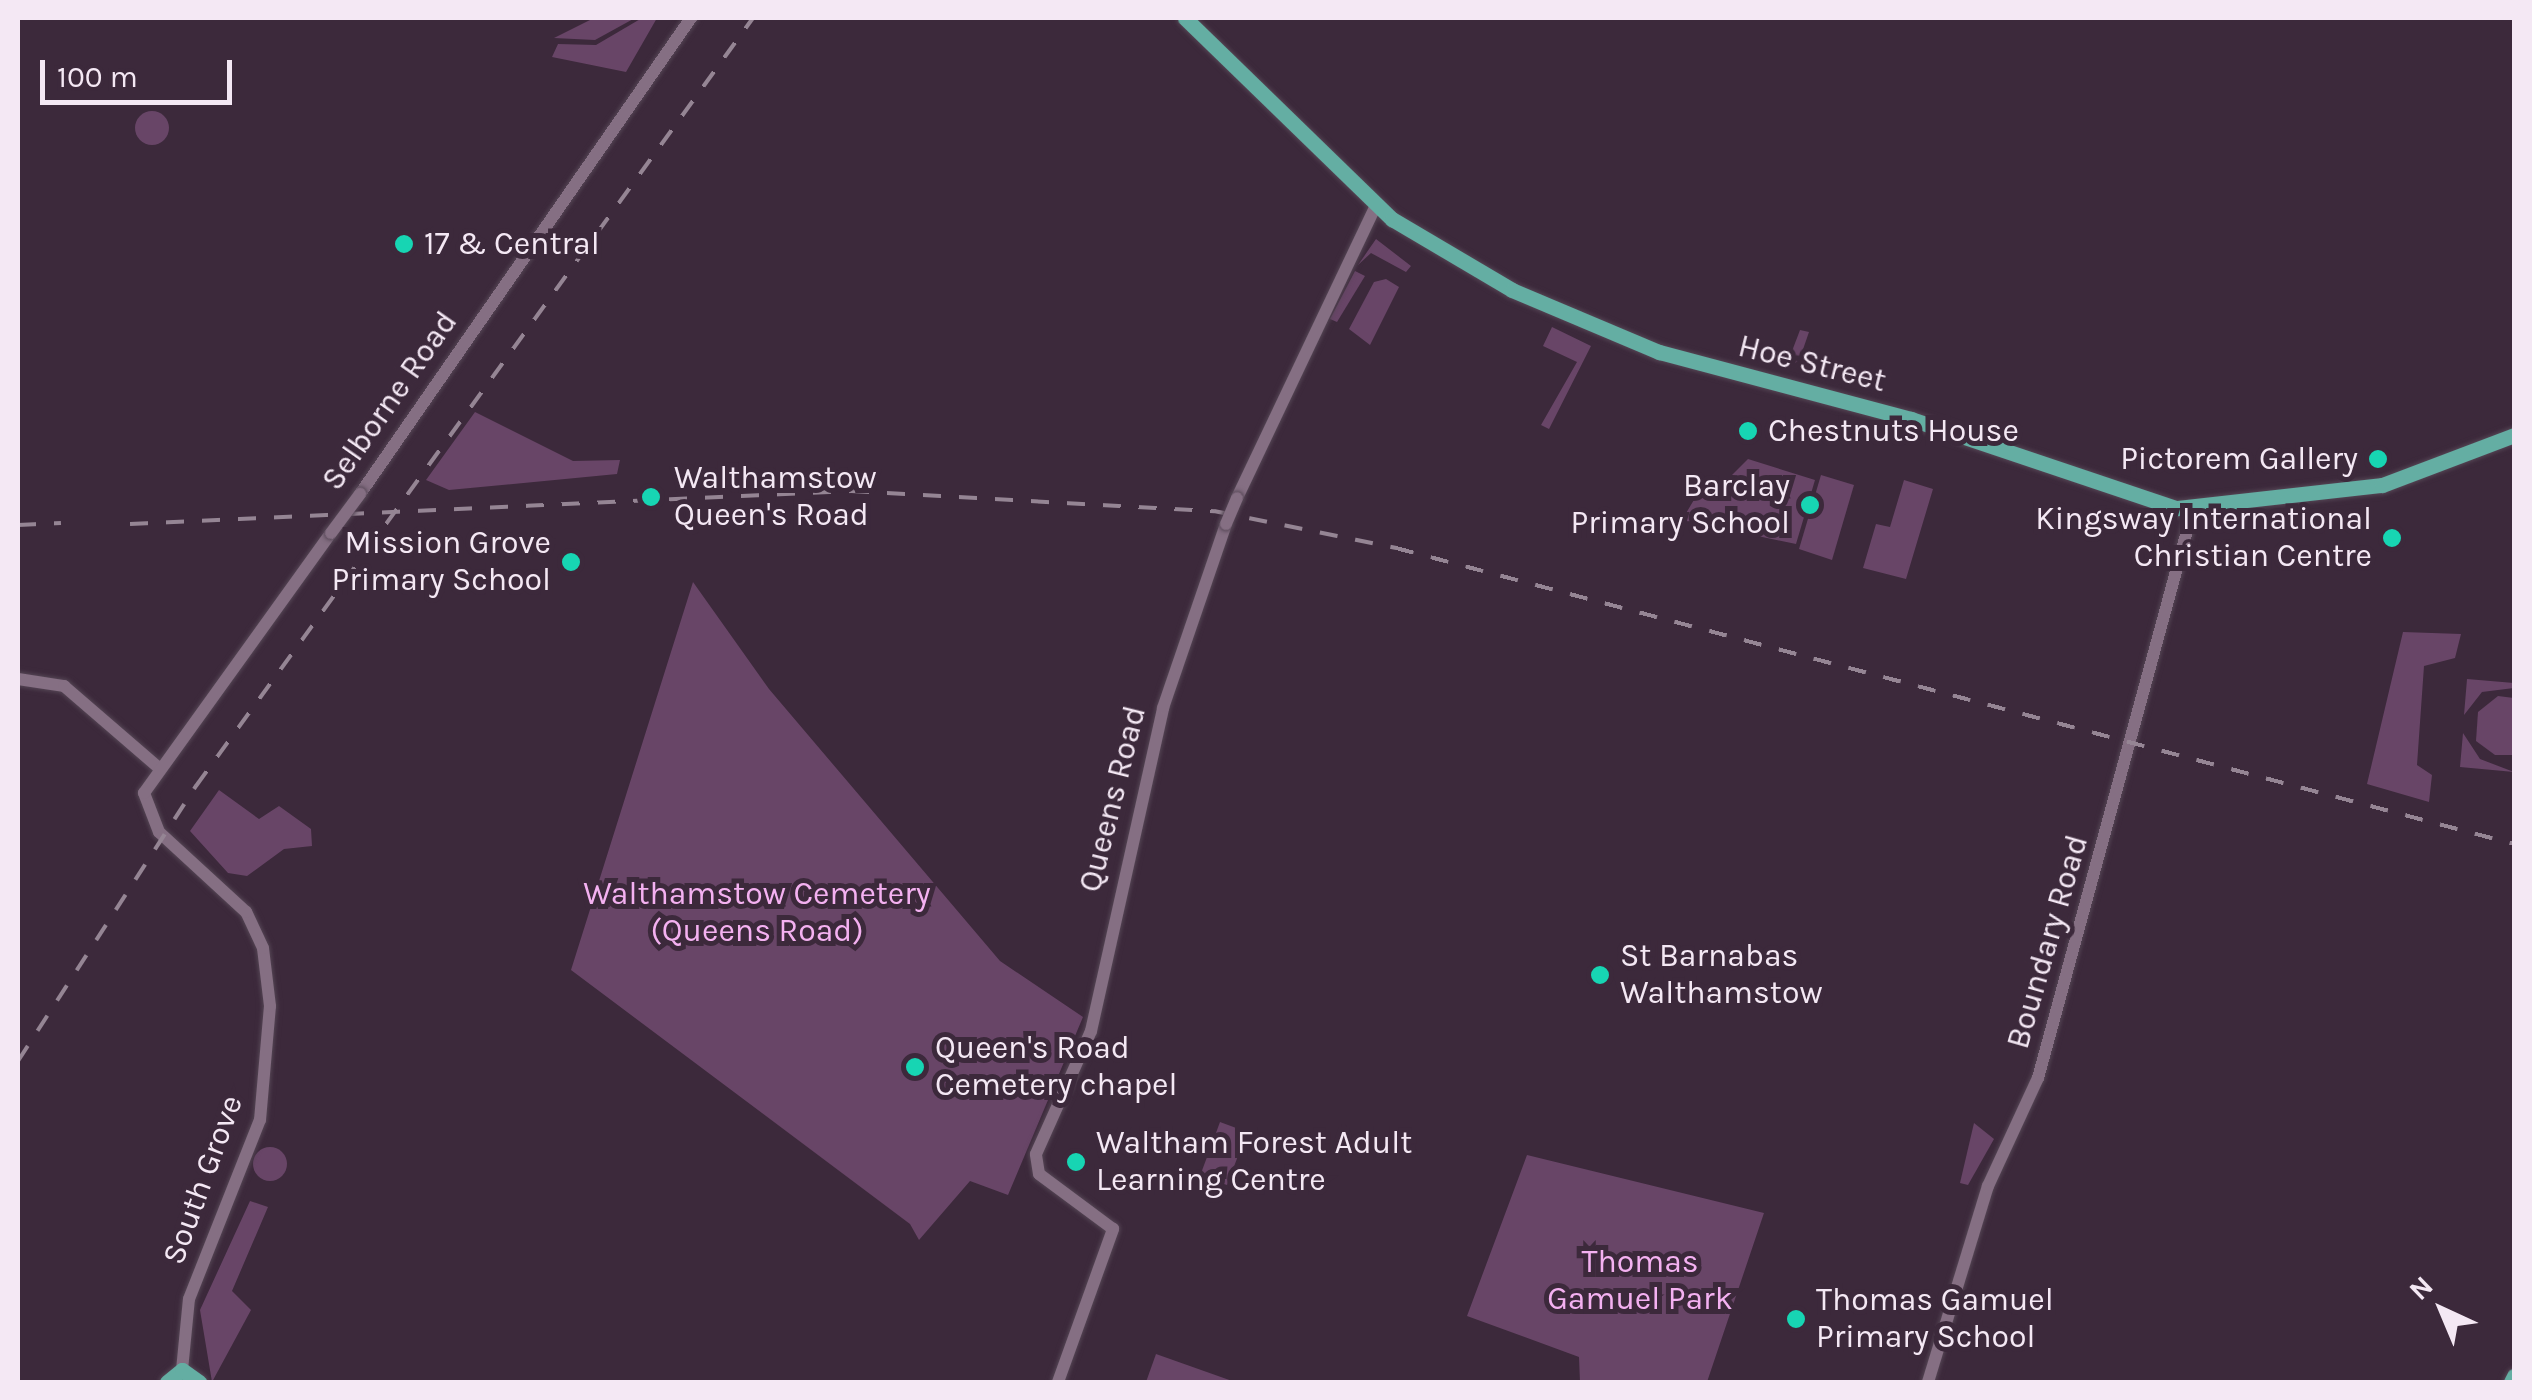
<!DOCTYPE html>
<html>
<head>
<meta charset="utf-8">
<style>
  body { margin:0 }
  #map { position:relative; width:2532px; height:1400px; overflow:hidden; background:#3c293b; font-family:Karla,sans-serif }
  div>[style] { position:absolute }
  .green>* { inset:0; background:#684567 }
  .round { border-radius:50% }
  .roads { filter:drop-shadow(0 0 2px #544554) drop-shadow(0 0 2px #544554) }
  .tertiary>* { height:12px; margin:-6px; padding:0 6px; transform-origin:6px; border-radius:6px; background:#856f83 }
  .primary>* { height:15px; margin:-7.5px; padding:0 7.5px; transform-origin:7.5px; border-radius:7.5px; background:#64aea3 }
  .rail>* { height:4px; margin-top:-2px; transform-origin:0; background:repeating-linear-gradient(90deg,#958594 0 18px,transparent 0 36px) }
  .bridges { filter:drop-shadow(0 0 2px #544554) drop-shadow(0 0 2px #544554) }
  .tertiary-bridge>* { height:12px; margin:-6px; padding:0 6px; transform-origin:6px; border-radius:6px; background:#856f83 }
  .dots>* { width:28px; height:28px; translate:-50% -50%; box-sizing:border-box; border:5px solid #3c293b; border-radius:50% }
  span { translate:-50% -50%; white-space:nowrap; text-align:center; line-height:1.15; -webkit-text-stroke:10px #3c293b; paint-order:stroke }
  .poi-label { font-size:32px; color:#f4e8f4 }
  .left { translate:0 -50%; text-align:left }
  .right { translate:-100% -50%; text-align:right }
  .street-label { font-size:32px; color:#f4e8f4 }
  .park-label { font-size:32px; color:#f4b1f1 }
  .frame { position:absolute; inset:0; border:20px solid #f4e8f4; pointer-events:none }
  .north { position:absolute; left:2392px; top:1260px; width:100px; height:100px; -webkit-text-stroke:8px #3c293b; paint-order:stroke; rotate:316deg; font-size:28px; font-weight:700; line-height:40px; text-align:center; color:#f4e8f4 }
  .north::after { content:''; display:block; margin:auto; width:35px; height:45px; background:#f4e8f4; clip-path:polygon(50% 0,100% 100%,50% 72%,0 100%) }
  .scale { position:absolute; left:40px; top:60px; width:192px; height:45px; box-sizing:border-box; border:5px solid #f4e8f4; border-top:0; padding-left:12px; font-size:30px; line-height:35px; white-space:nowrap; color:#f4e8f4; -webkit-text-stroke:8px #3c293b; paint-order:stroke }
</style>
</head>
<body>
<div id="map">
  <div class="green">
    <i style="clip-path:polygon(594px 18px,635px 18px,595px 40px,554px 38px)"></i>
    <i style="clip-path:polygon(642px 18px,657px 18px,626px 72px,552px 57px,558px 44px,596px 45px)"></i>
    <i class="round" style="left:135px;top:111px;width:34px;height:34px"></i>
    <i style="clip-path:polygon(1376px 239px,1411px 266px,1406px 272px,1371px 253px,1358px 265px)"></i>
    <i style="clip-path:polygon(1355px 271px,1365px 276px,1337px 322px,1330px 319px)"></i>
    <i style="clip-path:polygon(1386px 279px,1399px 287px,1370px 345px,1349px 329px,1374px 282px)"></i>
    <i style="clip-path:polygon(1552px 327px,1591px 346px,1549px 429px,1541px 425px,1577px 362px,1543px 346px)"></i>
    <i style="clip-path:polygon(1800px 330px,1809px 332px,1799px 361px,1786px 367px)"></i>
    <i style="clip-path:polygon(1746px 337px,1761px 341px,1758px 355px,1778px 364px,1738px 356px)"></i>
    <i style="clip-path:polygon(475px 412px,573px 461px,620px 460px,617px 474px,449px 490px,426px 480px)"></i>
    <i style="clip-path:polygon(1748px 459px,1815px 480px,1796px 544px,1682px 520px,1698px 493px,1713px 494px)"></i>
    <i style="clip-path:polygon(1821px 475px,1854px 485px,1832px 560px,1799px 549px)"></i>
    <i style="clip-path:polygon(1904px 480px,1933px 489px,1906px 579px,1863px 568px,1876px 524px,1890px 527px)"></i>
    <i style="clip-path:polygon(693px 582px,769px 689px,1000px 961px,1083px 1017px,1008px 1195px,970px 1181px,919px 1240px,910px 1224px,571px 970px)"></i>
    <i style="clip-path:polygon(2403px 632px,2461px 634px,2455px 658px,2424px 666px,2417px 765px,2432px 775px,2429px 802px,2367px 784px)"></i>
    <i style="clip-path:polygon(2467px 679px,2514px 683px,2514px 688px,2482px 692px,2464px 715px)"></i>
    <i style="clip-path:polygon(2498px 696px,2514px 698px,2514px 755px,2495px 755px,2476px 741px,2478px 712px)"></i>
    <i style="clip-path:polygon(2463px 733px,2480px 759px,2514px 772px,2460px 767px)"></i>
    <i style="clip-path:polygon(219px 790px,259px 819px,279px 806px,311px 829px,312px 846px,284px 849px,247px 876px,228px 873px,190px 831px)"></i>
    <i style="clip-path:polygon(1220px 1122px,1247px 1132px,1227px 1185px,1200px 1176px)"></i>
    <i style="clip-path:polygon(1974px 1123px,1994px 1139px,1968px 1185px,1960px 1183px)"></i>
    <i class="round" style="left:253px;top:1147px;width:34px;height:34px"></i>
    <i style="clip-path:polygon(1527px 1155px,1764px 1213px,1707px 1382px,1580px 1382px,1579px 1357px,1467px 1316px)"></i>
    <i style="clip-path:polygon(250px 1201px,268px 1207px,232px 1291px,251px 1310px,212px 1382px,200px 1310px)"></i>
    <i style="clip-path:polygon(1156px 1354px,1235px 1382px,1146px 1382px)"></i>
  </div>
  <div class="roads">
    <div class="tertiary">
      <i style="left:360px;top:494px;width:580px;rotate:-55.19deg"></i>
      <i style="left:1237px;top:498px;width:322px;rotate:-64.6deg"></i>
      <i style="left:18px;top:679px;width:47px;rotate:8.7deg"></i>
      <i style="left:64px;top:686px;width:124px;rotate:40.8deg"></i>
      <i style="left:182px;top:1370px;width:71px;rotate:-84.4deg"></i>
      <i style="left:189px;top:1299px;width:193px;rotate:-68.4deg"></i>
      <i style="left:260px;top:1120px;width:114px;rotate:-85deg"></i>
      <i style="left:270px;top:1006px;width:58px;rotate:-96.9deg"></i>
      <i style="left:263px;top:948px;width:40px;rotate:-115deg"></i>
      <i style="left:246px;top:912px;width:118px;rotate:-137.4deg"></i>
      <i style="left:159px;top:832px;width:42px;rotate:-111deg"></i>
      <i style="left:144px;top:793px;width:320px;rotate:-54.3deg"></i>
      <i style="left:1058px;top:1382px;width:163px;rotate:-70.2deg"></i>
      <i style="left:1113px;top:1229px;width:92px;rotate:-143.4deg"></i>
      <i style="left:1039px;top:1174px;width:20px;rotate:-99deg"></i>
      <i style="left:1036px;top:1154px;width:135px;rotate:-65.9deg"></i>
      <i style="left:1091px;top:1031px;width:331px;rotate:-77.4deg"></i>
      <i style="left:1163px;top:708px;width:194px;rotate:-71.1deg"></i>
      <i style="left:1928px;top:1382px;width:205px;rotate:-73deg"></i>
      <i style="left:1988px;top:1186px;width:119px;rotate:-65.2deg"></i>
      <i style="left:2038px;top:1078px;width:590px;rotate:-74.76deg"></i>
    </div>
    <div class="primary">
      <i style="left:1185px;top:18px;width:289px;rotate:44.2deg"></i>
      <i style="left:1392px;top:219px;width:139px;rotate:30.6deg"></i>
      <i style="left:1512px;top:290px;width:160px;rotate:22.9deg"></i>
      <i style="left:1659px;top:352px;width:261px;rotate:14.9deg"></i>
      <i style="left:1911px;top:419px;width:280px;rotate:18.6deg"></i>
      <i style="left:2176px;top:508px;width:207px;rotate:-6.4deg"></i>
      <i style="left:2382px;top:485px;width:141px;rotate:-20.7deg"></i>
      <i style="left:167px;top:1382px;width:19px;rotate:-39deg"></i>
      <i style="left:182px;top:1370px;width:21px;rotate:35deg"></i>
      <i style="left:2511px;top:1382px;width:7px;rotate:-63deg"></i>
    </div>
  </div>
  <div class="rail">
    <i style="left:130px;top:524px;width:722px;rotate:-2.62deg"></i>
    <i style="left:851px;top:491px;width:364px;rotate:3.2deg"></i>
    <i style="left:1214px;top:511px;width:186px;rotate:11.5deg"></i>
    <i style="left:1396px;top:548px;width:1157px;rotate:14.83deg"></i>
    <i style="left:18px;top:525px;width:43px;rotate:-2.7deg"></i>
    <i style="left:18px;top:1061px;width:328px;rotate:-57.1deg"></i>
    <i style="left:196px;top:786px;width:949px;rotate:-54.05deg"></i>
  </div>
  <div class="bridges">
    <div class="tertiary-bridge">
      <i style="left:1226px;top:524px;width:28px;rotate:-67deg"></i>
      <i style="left:331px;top:533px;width:49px;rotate:-53.4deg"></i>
    </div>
  </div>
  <div class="dots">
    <i style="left:404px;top:244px;background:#17d5b3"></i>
    <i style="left:1748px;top:431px;background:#17d5b3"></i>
    <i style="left:2378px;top:459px;background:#17d5b3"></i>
    <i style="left:651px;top:497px;background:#17d5b3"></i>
    <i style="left:1810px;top:505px;background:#17d5b3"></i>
    <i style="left:2392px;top:538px;background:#17d5b3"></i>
    <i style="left:571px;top:562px;background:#17d5b3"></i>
    <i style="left:1600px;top:975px;background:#17d5b3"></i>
    <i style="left:915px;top:1067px;background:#17d5b3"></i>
    <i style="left:1076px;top:1162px;background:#17d5b3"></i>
    <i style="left:1796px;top:1319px;background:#17d5b3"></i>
  </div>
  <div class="poi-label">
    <span class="left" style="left:424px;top:244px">17 &amp; Central</span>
    <span class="left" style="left:1768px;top:431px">Chestnuts House</span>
    <span class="right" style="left:2358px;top:459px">Pictorem Gallery</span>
    <span class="left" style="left:674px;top:497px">Walthamstow<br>Queen's Road</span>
    <span class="right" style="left:1790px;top:505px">Barclay<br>Primary School</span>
    <span class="right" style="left:2372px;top:538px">Kingsway International<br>Christian Centre</span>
    <span class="right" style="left:551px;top:562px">Mission Grove<br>Primary School</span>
    <span class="left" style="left:1620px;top:975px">St Barnabas<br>Walthamstow</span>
    <span class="left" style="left:935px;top:1067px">Queen's Road<br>Cemetery chapel</span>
    <span class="left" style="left:1096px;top:1162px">Waltham Forest Adult<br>Learning Centre</span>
    <span class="left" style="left:1816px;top:1319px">Thomas Gamuel<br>Primary School</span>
  </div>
  <div class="street-label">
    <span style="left:1812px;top:364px;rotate:14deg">Hoe Street</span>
    <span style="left:390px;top:401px;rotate:-55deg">Selborne Road</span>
    <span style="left:1113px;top:799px;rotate:-76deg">Queens Road</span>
    <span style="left:2048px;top:942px;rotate:-74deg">Boundary Road</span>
    <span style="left:203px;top:1180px;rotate:-70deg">South Grove</span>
  </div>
  <div class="park-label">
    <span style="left:757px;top:913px">Walthamstow Cemetery<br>(Queens Road)</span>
    <span style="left:1640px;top:1281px">Thomas<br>Gamuel Park</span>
  </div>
  <div class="frame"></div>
  <div class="north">N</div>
  <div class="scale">100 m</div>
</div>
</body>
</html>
